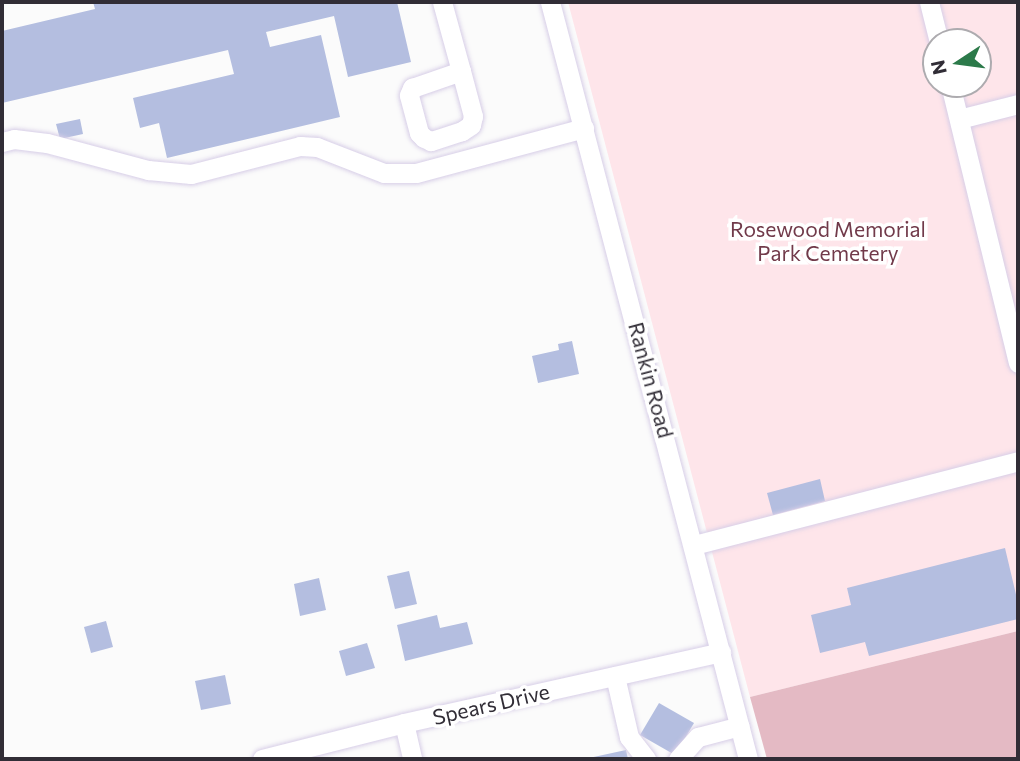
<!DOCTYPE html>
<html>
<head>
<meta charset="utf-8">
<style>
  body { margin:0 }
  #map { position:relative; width:1020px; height:761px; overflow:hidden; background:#fbfbfb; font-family:Commissioner,sans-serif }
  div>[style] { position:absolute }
  .green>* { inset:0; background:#fee5ea }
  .forest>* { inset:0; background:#e4bac4 }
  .building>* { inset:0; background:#b4bee0 }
  .roads { filter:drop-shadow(0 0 2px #d7cee7) drop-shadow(0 0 2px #d7cee7) }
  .minor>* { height:19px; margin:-9.5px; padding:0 9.5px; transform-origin:9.5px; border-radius:9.5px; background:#fff }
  span { translate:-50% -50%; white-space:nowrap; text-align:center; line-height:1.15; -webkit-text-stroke:7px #fff; paint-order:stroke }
  .park-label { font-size:21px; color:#713a4a }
  .street-label { font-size:21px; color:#312d36 }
  .frame { position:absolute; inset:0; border:4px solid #312d36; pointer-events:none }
  .north { position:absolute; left:922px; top:28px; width:70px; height:70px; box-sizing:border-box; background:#fff; border:2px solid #adabaf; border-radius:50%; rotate:257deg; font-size:19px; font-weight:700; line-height:28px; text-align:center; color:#312d36 }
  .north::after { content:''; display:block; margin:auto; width:24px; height:32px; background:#2c7a4a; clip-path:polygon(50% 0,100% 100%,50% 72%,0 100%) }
</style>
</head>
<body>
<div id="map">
  <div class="green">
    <i style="clip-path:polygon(evenodd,568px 2px,1018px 2px,1018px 631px,750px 697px,568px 2px,936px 42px,978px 42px,978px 84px,936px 84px,936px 42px)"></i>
  </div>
  <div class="forest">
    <i style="clip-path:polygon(1018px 631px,1018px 759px,767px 759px,750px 697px)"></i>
  </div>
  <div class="building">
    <i style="clip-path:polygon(93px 2px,397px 2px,411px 62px,348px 77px,334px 16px,266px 32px,270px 47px,321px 35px,340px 117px,167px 158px,159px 123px,140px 128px,133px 98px,234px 74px,228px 50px,2px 103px,2px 31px,95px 9px)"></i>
    <i style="clip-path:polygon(80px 119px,83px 134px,60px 139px,56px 124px)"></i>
    <i style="clip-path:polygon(572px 341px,579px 374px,538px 383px,532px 356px,559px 350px,558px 344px)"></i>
    <i style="clip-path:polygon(820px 479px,825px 501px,773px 515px,767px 493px)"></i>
    <i style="clip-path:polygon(1005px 548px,1018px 603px,1018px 619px,869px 656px,865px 642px,820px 653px,811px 615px,851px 605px,847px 588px)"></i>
    <i style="clip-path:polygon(409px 571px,417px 604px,395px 609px,387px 576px)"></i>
    <i style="clip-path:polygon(319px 578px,326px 610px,300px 616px,294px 584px)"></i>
    <i style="clip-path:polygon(437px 615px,440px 628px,467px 622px,473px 644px,405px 661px,397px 625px)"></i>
    <i style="clip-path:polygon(106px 621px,113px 647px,91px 653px,84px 627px)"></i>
    <i style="clip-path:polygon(367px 643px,375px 668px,346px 676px,339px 651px)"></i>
    <i style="clip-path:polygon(225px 675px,231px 704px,201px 710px,195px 681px)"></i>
    <i style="clip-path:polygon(659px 703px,694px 723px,675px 755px,640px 735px)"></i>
    <i style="clip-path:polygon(626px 750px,628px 759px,589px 759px,589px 758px)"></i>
  </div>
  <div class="roads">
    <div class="minor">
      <i style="left:442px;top:2px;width:72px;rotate:74.6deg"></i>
      <i style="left:461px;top:71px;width:47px;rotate:75.1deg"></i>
      <i style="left:473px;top:116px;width:9px;rotate:103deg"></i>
      <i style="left:471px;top:125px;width:11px;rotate:146deg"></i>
      <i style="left:462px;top:131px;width:33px;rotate:162deg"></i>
      <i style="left:431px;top:141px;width:8px;rotate:-157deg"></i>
      <i style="left:424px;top:138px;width:7px;rotate:-135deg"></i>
      <i style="left:419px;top:133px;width:39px;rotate:-105deg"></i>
      <i style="left:409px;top:95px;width:8px;rotate:-67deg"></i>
      <i style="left:412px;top:88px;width:52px;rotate:-19.1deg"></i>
      <i style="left:550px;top:2px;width:782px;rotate:75.34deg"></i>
      <i style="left:929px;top:2px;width:41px;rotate:76deg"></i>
      <i style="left:950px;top:84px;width:287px;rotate:76.3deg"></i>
      <i style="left:959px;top:119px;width:61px;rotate:-14.3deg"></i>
      <i style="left:2px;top:142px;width:12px;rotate:-14deg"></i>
      <i style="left:14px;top:139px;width:33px;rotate:7deg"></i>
      <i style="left:47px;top:143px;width:105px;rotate:15deg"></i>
      <i style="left:148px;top:170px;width:43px;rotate:5.3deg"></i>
      <i style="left:191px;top:174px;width:113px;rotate:-14.4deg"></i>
      <i style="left:300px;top:146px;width:17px;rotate:3deg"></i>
      <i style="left:317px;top:147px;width:72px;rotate:21.2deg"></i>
      <i style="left:384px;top:173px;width:32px"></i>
      <i style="left:416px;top:173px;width:174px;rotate:-15deg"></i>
      <i style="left:694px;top:545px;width:335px;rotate:-14.5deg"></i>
      <i style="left:615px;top:676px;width:63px;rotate:77.1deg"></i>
      <i style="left:629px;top:737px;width:28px;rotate:52deg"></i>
      <i style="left:404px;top:723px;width:37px;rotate:77deg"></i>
      <i style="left:262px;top:759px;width:146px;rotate:-14.2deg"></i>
      <i style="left:404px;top:723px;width:325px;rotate:-12.6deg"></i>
      <i style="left:678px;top:759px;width:30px;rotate:-48deg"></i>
      <i style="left:698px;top:737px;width:43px;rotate:-14.7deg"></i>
    </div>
  </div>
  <div class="park-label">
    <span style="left:828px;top:241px">Rosewood Memorial<br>Park Cemetery</span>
  </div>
  <div class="street-label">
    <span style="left:651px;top:380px;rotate:75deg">Rankin Road</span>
    <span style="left:491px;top:704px;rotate:-13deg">Spears Drive</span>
  </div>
  <div class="frame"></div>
  <div class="north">N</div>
</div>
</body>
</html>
